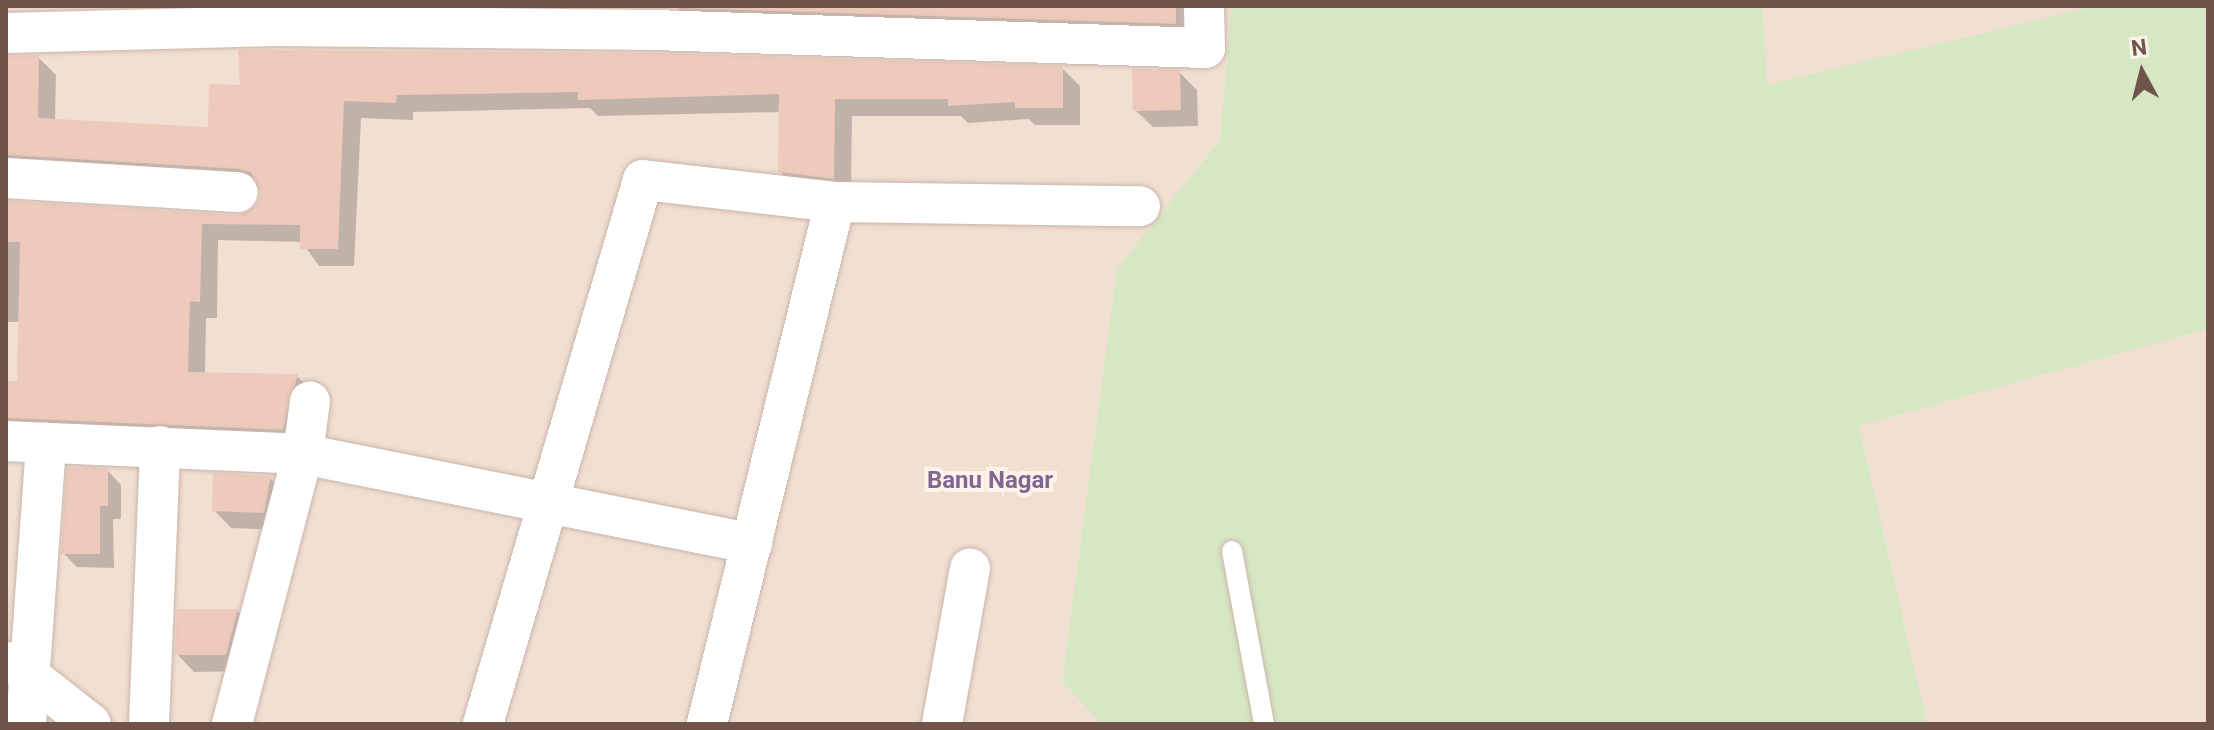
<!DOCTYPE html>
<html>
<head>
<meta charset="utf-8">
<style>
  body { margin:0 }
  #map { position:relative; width:2214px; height:730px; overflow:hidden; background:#faeee3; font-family:Roboto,sans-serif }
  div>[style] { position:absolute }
  .residential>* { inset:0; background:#f1dfd2 }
  .green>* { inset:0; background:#d6e7c3 }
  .shadow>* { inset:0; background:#0003 }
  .building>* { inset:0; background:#eecabd }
  .roads { filter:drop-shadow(0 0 2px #cab5aa) drop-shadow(0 0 2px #cab5aa) }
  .lane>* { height:20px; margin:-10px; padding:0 10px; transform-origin:10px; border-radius:10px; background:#fff }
  .street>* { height:40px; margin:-20px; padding:0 20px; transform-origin:20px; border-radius:20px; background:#fff }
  span { translate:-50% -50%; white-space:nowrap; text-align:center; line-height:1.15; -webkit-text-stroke:8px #fef3e9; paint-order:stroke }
  .neighbourhood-label { font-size:24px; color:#7f6793; font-weight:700 }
  .frame { position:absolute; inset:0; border:8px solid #70544b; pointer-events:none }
  .north { position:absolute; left:2102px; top:32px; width:80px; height:80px; -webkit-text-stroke:6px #fef3e9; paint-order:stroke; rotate:353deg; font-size:22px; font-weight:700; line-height:32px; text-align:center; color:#70544b }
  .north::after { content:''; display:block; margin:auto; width:28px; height:36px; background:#70544b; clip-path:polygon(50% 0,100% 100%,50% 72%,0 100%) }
</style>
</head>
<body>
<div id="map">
  <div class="residential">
    <i style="clip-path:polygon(6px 6px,1231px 6px,1220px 140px,1117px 270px,1062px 682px,1102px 724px,6px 724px)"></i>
    <i style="clip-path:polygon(1762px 6px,2096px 6px,1766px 86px)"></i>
    <i style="clip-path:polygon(2208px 329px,2208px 724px,1927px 724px,1859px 426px)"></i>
  </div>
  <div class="green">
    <i style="clip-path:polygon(1231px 6px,1762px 6px,1767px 85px,2096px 6px,2208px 6px,2208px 329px,1859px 426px,1927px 724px,1102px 724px,1062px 682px,1117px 269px,1220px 140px)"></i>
  </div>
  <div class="shadow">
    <i style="clip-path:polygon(676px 6px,1189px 6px,1189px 37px,690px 20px)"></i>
    <i style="clip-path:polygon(38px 57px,56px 75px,55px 121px,210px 129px,211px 87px,1062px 68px,1080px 86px,1080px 125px,1035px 125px,1029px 119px,968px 123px,961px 116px,852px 116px,851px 195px,797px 189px,780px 171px,781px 112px,598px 116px,590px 108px,413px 112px,413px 120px,361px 118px,354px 266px,319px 266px,302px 242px,218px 240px,217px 318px,206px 318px,205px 374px,297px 376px,314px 393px,300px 447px,6px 446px,6px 383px,19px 383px,20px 322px,6px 322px,6px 203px,237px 217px,250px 214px,263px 195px,260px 186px,26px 172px,6px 181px,6px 58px)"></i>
    <i style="clip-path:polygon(1179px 72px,1197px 90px,1198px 126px,1153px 127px,1135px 110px)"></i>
    <i style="clip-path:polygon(107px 470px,121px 485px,121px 519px,113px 519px,114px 568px,77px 567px,63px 553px)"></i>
    <i style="clip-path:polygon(270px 478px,287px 495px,281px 530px,231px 528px,214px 510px)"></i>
    <i style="clip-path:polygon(178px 611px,238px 611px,255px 629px,244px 671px,194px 672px,177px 654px)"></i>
  </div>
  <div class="building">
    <i style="clip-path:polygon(674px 6px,1176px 6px,1176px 24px,674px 8px)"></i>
    <i style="clip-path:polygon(238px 50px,654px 53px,1063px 66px,1063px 108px,1015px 108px,1015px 102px,948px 106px,948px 99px,835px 99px,834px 179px,778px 172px,779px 94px,578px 100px,578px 92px,397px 95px,396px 103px,344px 101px,338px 249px,300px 249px,300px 225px,202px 224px,200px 302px,190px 301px,188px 372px,298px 374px,283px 430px,6px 418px,6px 381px,17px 381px,20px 242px,6px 242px,6px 201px,237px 215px,257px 205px,261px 193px,251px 173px,239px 169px,6px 155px,6px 56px,39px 55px,38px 118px,208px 127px,209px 84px,240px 85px)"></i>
    <i style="clip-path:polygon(1132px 69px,1180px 70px,1181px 110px,1133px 111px)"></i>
    <i style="clip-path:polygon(67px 467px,108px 468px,108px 506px,100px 506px,100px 554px,61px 554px)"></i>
    <i style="clip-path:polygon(213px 473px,271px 476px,264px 513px,212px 511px)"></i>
    <i style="clip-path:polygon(177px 609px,238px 609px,226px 655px,175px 655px)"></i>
  </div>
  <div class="roads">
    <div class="lane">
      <i style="left:1232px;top:551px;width:176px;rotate:79.5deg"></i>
    </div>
    <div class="street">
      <i style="left:6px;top:33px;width:270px;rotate:-1.5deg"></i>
      <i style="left:276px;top:26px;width:378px;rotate:0.6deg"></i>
      <i style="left:654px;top:30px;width:551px;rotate:1.87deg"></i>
      <i style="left:1205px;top:48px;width:42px;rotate:-91.4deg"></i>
      <i style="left:6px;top:178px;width:232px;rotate:3.5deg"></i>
      <i style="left:6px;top:441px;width:297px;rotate:2.5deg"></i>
      <i style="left:303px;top:454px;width:458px;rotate:11.3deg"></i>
      <i style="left:12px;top:662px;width:100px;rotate:38.1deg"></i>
      <i style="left:26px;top:724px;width:282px;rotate:-85.9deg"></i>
      <i style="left:149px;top:724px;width:278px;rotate:-87.7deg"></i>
      <i style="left:232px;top:724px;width:279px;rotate:-75.3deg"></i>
      <i style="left:303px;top:454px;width:53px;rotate:-82.5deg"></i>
      <i style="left:483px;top:724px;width:567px;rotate:-73.61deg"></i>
      <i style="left:643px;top:180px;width:193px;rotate:6.5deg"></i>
      <i style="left:835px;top:202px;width:305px;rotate:0.8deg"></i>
      <i style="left:707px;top:724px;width:537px;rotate:-76.22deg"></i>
      <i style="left:942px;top:724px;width:158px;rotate:-79.8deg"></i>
    </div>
  </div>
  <div class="neighbourhood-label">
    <span style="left:990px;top:481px">Banu Nagar</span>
  </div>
  <div class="frame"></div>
  <div class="north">N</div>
</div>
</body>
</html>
